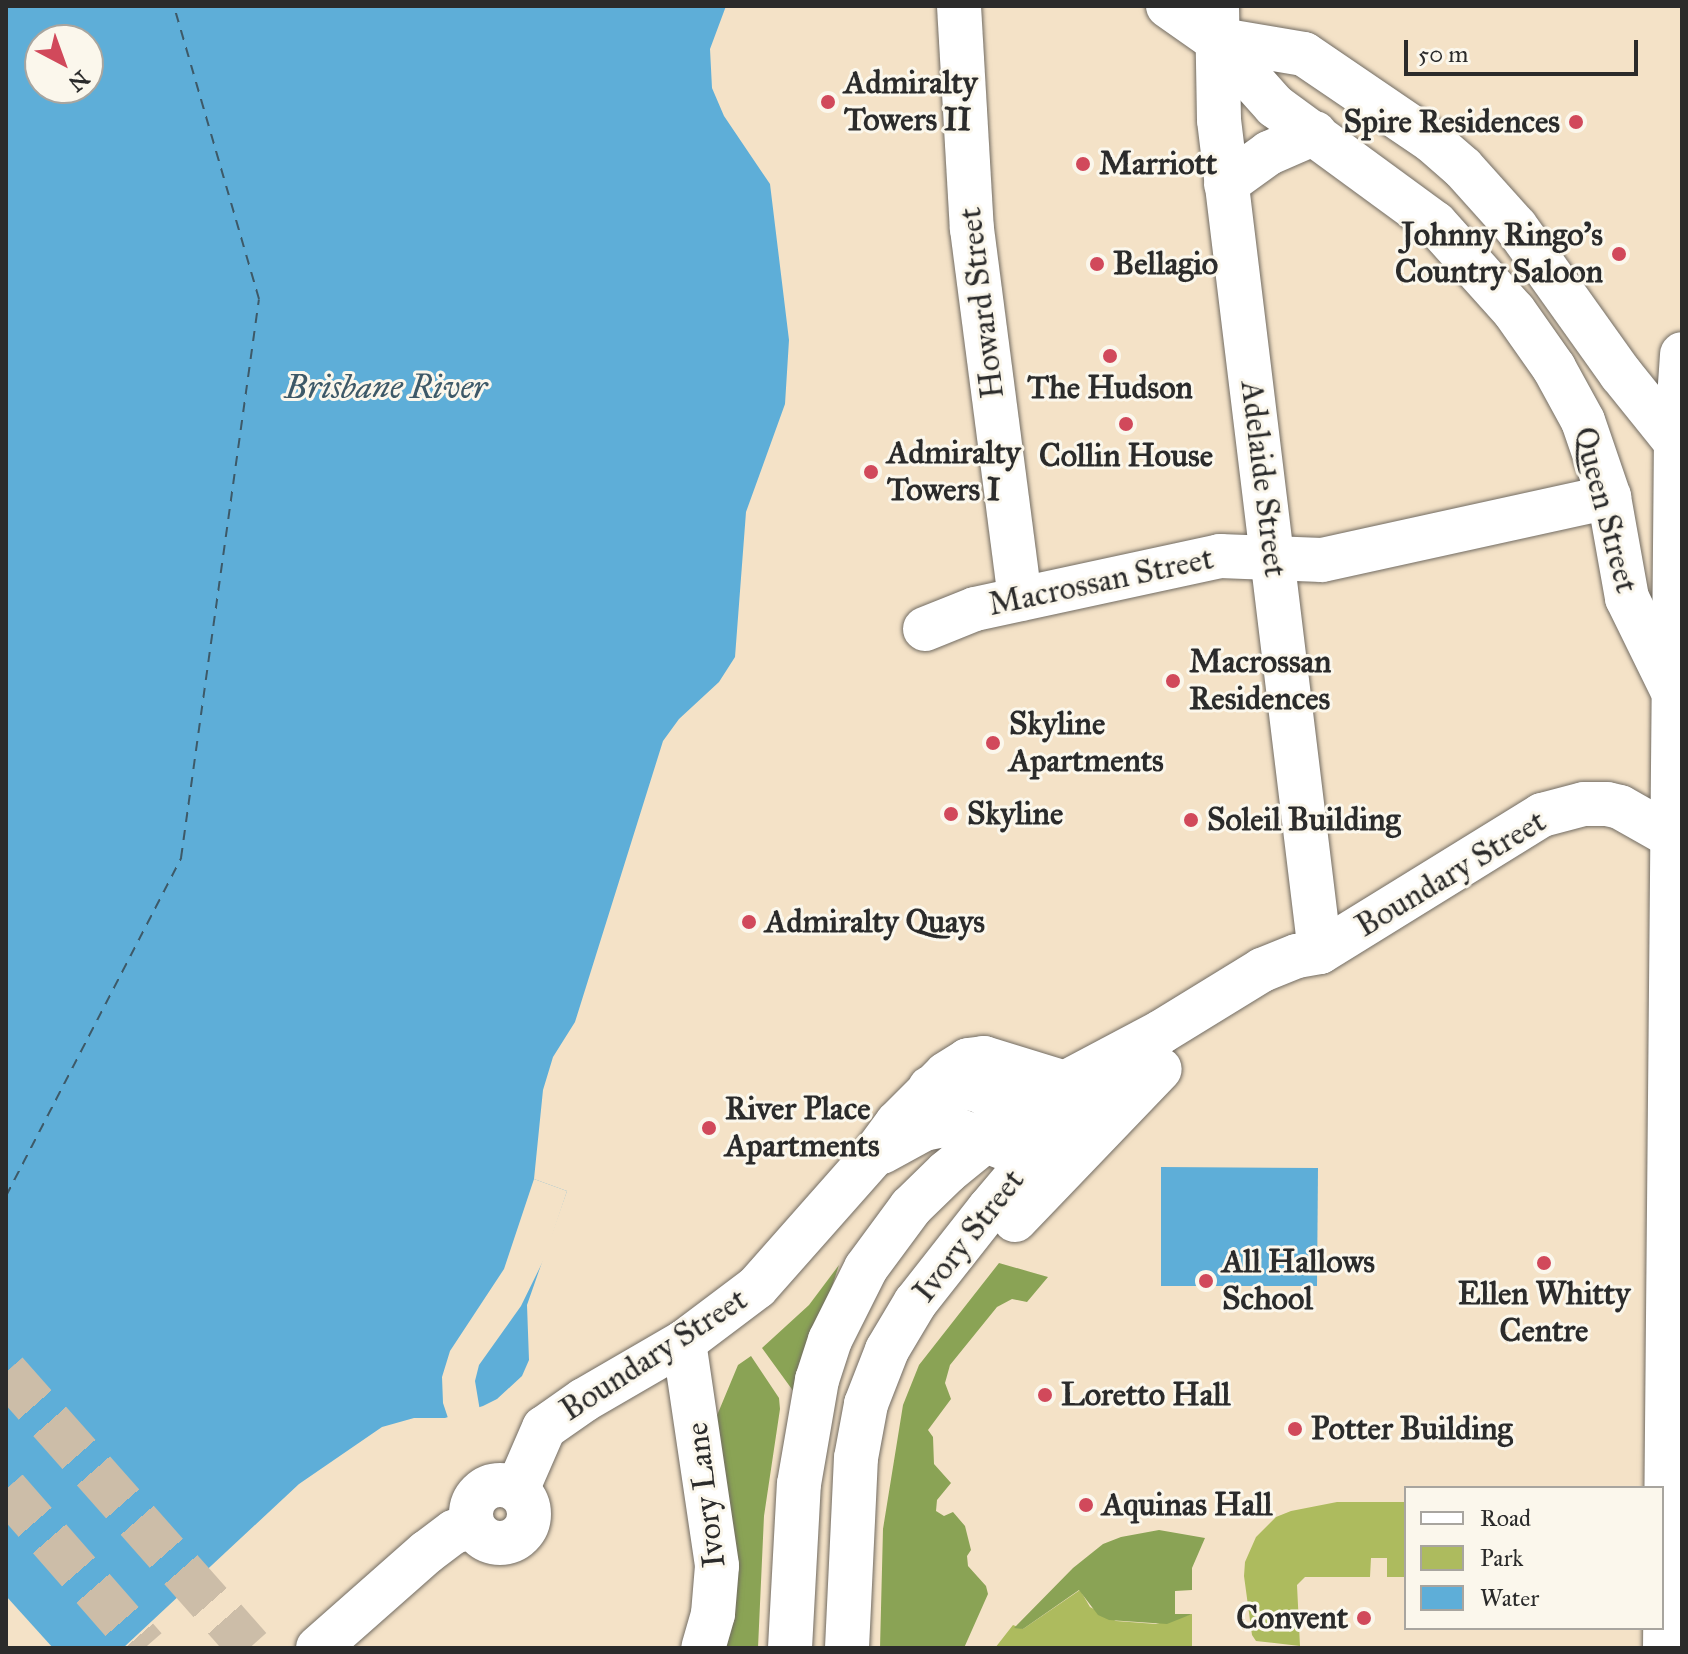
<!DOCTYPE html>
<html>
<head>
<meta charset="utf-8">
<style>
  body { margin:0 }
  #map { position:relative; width:1688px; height:1654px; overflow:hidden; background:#f4e2c7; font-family:"IM FELL Great Primer",serif }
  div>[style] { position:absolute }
  .green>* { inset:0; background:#adbb5e }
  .forest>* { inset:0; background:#8aa355 }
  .water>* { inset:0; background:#5eaed8 }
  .pier>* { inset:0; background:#f4e2c7 }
  .ferry>* { height:2px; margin-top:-1px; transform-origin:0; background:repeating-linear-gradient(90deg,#3d5968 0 10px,transparent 0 18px) }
  .highway-tunnel>* { height:44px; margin-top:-22px; transform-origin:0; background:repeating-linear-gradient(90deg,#ccbda8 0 44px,transparent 0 66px) }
  .roads { filter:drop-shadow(0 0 2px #716b62) drop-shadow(0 0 2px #716b62) }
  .minor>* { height:44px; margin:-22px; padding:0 22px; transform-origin:22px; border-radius:22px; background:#fff }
  .minor>.ring { margin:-22px; padding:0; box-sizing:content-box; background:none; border:44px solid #fff; border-radius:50% }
  .major>* { height:44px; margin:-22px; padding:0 22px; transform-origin:22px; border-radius:22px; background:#fff }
  .dots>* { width:22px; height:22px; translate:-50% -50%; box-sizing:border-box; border:4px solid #fbf7ec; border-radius:50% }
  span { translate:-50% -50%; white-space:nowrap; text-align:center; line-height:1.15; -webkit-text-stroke:6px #fbf7ec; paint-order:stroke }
  .poi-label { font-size:32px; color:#2b2b2b; font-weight:700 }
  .left { translate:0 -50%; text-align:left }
  .right { translate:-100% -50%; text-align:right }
  .street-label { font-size:32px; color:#2b2b2b }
  .water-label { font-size:34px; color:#3d5968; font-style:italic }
  .frame { position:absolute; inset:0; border:8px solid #2b2b2b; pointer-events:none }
  .legend { position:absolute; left:1404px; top:1486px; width:260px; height:144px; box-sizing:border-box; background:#fbf7ec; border:2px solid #a8a59f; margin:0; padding:10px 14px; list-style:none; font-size:24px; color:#2b2b2b }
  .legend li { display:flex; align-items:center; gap:16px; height:40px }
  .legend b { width:40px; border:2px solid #a8a59f }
  .north { position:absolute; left:24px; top:24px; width:80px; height:80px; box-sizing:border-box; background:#fbf7ec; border:2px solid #a8a59f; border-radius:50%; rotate:139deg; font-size:22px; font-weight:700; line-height:32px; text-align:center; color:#2b2b2b }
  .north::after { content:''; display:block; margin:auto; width:28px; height:36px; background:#d1495b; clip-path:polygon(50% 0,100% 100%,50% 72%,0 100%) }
  .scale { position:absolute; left:1404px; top:40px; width:234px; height:36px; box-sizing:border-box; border:4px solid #2b2b2b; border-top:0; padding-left:10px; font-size:24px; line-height:28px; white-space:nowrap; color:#2b2b2b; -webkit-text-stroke:6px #fbf7ec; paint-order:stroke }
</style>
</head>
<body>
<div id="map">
  <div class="green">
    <i style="clip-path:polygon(1337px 1502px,1406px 1502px,1406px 1577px,1387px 1577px,1387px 1558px,1371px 1558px,1370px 1577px,1305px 1577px,1297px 1585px,1300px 1646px,1256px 1641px,1252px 1635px,1244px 1576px,1245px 1562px,1256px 1537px,1276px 1517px,1291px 1511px)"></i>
    <i style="clip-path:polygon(1080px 1590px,1090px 1607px,1116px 1621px,1156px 1624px,1192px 1614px,1192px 1648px,995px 1648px,1013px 1625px,1023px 1629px)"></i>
  </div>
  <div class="forest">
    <i style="clip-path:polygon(999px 1263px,1048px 1277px,1027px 1302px,1012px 1299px,997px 1307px,950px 1365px,945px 1383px,951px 1399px,928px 1430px,933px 1437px,934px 1464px,951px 1483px,937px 1500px,936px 1511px,944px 1516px,953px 1512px,965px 1526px,971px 1550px,967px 1556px,968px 1566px,986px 1586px,988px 1594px,964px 1648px,880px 1648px,883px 1529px,903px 1405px,919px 1365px)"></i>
    <i style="clip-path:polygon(839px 1265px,828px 1299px,799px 1399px,762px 1348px,809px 1305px)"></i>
    <i style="clip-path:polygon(751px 1356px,779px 1398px,780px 1409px,764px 1516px,758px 1648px,718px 1648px,713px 1425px,738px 1365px)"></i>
    <i style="clip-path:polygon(1159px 1530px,1205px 1538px,1192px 1568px,1192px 1590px,1175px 1591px,1175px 1614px,1192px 1614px,1167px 1624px,1109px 1620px,1098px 1615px,1079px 1590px,1023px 1629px,1014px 1628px,1073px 1568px,1103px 1544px,1121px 1537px)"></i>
  </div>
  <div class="water">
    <i style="clip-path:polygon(evenodd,6px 6px,726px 6px,710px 49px,712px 88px,724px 116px,770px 184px,789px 340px,785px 404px,746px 512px,735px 657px,719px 682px,679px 719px,663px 741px,575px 1022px,553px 1057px,543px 1090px,534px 1179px,567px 1191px,527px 1305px,529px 1360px,522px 1376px,497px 1399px,483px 1406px,445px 1418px,414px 1418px,382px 1427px,299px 1484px,123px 1648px,6px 1648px,6px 6px,40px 40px,88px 40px,88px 88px,40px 88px,40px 40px)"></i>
    <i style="clip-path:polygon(1161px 1167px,1318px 1168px,1317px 1286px,1161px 1286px)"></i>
  </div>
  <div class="pier">
    <i style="clip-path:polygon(534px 1179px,567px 1191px,545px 1257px,521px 1306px,479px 1365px,475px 1381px,480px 1411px,449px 1421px,443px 1403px,442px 1377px,450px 1351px,504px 1269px)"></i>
    <i style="clip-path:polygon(6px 1596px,53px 1648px,6px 1648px)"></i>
  </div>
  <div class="ferry">
    <i style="left:6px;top:1196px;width:381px;rotate:-62.6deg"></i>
    <i style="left:181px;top:858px;width:564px;rotate:-82.06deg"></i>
    <i style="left:259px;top:299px;width:305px;rotate:-106.2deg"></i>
  </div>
  <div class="highway-tunnel">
    <i style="left:6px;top:1372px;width:368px;rotate:48.5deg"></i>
    <i style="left:6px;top:1489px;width:211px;rotate:48.8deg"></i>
  </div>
  <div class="roads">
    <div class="minor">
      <i style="left:959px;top:6px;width:223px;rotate:86.7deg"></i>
      <i style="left:972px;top:229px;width:373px;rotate:82.6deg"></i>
      <i style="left:1217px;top:6px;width:114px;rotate:89deg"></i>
      <i style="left:1219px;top:120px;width:838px;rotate:83.08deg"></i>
      <i style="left:1226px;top:184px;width:53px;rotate:-35.8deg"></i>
      <i style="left:1269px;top:153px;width:50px;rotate:-23.5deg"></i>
      <i style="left:925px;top:629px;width:54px;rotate:-21.8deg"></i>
      <i style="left:975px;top:609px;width:251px;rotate:-12.2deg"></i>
      <i style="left:1220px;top:556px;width:102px;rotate:2.2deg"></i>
      <i style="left:1322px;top:560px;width:294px;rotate:-12.4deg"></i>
      <i style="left:930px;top:1088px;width:29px;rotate:-4deg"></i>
      <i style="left:959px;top:1086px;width:23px;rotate:13deg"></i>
      <i style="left:981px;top:1091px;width:24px;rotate:36deg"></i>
      <i style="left:1000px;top:1105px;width:47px;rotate:51.9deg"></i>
      <i style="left:882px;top:1152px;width:48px;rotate:-28.7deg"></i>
      <i style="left:924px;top:1129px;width:21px;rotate:-11deg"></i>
      <i style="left:945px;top:1125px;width:69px;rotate:21.3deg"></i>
      <i style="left:1015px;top:1220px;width:209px;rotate:-46.2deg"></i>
      <i style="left:684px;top:1342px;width:226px;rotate:81.6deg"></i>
      <i style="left:717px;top:1566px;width:48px;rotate:94.8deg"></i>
      <i style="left:713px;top:1614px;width:35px;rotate:106deg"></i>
      <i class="ring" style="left:471px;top:1485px;width:14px;height:14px"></i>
      <i style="left:517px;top:1490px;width:68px;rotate:-66.5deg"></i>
      <i style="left:544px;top:1428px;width:49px;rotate:-35deg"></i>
      <i style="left:584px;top:1400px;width:116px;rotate:-30.1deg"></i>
      <i style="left:684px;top:1342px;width:91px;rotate:-37deg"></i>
      <i style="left:757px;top:1287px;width:174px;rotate:-48.5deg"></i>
      <i style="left:872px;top:1157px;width:42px;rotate:-53.7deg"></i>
      <i style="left:897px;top:1123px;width:69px;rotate:-45deg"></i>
      <i style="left:946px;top:1074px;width:26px;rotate:-32deg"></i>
      <i style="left:968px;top:1060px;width:16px;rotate:-7deg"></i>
      <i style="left:984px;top:1058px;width:85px;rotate:17.2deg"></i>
      <i style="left:318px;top:1648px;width:145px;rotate:-41.4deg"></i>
      <i style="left:427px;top:1552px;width:34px;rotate:-37deg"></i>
      <i style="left:454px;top:1532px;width:20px;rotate:-18deg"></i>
      <i style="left:790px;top:1648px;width:164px;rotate:-86.9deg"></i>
      <i style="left:799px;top:1484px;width:106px;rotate:-80.2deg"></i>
      <i style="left:817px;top:1380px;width:42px;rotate:-72deg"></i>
      <i style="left:830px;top:1340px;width:80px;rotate:-63.4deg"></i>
      <i style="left:866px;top:1268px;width:76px;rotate:-53.6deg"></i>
      <i style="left:911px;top:1207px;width:50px;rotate:-44.2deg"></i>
      <i style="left:947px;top:1172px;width:84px;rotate:-39.2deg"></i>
      <i style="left:1012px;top:1119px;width:64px;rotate:-34.2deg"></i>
      <i style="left:1065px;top:1083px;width:109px;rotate:-28deg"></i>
      <i style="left:1161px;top:1032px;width:119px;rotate:-31.5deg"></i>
      <i style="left:1262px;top:970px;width:38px;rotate:-22deg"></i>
      <i style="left:1297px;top:956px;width:23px;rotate:-10deg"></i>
      <i style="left:1320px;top:952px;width:261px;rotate:-31.7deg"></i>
      <i style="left:1542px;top:815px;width:43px;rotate:-14.7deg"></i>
      <i style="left:1584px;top:804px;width:23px"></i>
      <i style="left:1607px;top:804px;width:13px;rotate:13deg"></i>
      <i style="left:1620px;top:807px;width:61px;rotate:29.5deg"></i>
      <i style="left:847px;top:1648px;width:190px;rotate:-87.3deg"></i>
      <i style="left:856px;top:1458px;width:55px;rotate:-79.5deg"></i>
      <i style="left:866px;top:1404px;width:58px;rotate:-68.7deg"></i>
      <i style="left:887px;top:1350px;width:55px;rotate:-59.2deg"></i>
      <i style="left:915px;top:1303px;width:120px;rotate:-51.8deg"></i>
      <i style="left:989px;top:1209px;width:93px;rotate:-49.8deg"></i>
      <i style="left:1049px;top:1138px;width:92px;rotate:-44.1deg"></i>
    </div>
    <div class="major">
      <i style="left:1168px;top:6px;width:57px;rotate:35.1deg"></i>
      <i style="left:1215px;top:39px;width:90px;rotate:48.2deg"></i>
      <i style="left:1275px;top:106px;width:198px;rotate:36.2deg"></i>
      <i style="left:1435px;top:223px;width:118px;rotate:48.1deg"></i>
      <i style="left:1514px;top:311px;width:70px;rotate:54.9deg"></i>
      <i style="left:1554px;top:368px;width:60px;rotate:61.3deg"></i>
      <i style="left:1583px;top:421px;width:80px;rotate:71.1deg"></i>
      <i style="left:1609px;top:497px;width:103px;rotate:79.9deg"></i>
      <i style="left:1627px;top:598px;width:100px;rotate:63.9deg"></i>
      <i style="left:1215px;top:39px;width:90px;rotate:9.6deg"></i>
      <i style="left:1304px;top:54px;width:155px;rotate:34.2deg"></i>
      <i style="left:1432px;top:141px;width:41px;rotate:41.1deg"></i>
      <i style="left:1463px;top:168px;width:79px;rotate:48.1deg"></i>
      <i style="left:1516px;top:227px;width:181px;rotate:54.5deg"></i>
      <i style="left:1621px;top:374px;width:97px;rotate:51.2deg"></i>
      <i style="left:1665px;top:1648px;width:1205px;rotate:-89.48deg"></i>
      <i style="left:1676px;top:443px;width:89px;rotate:-86.1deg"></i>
    </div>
  </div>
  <div class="dots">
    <i style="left:828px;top:102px;background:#d1495b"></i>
    <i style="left:1576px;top:122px;background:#d1495b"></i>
    <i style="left:1083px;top:164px;background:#d1495b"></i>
    <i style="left:1619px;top:254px;background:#d1495b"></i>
    <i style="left:1097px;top:264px;background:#d1495b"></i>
    <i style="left:1110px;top:356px;background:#d1495b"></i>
    <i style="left:1126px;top:424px;background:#d1495b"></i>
    <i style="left:871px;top:472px;background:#d1495b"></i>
    <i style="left:1173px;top:681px;background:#d1495b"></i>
    <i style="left:993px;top:743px;background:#d1495b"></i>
    <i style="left:951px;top:814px;background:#d1495b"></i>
    <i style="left:1191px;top:820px;background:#d1495b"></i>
    <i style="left:749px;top:922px;background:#d1495b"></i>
    <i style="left:709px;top:1128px;background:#d1495b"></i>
    <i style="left:1544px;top:1263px;background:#d1495b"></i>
    <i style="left:1206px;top:1281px;background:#d1495b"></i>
    <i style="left:1045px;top:1395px;background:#d1495b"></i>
    <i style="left:1295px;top:1429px;background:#d1495b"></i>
    <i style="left:1086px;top:1505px;background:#d1495b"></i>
    <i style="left:1364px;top:1618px;background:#d1495b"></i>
  </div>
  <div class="poi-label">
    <span class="left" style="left:844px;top:102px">Admiralty<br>Towers II</span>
    <span class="right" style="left:1560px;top:122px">Spire Residences</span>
    <span class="left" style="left:1099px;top:164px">Marriott</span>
    <span class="right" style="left:1603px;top:254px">Johnny Ringo's<br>Country Saloon</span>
    <span class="left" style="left:1113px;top:264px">Bellagio</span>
    <span style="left:1110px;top:388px">The Hudson</span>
    <span class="left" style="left:887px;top:472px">Admiralty<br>Towers I</span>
    <span style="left:1126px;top:456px">Collin House</span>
    <span class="left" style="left:1189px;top:681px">Macrossan<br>Residences</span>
    <span class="left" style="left:1009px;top:743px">Skyline<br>Apartments</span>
    <span class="left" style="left:967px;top:814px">Skyline</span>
    <span class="left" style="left:1207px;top:820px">Soleil Building</span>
    <span class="left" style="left:765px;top:922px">Admiralty Quays</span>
    <span class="left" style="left:725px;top:1128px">River Place<br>Apartments</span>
    <span class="left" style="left:1222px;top:1281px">All Hallows<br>School</span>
    <span style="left:1544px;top:1313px">Ellen Whitty<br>Centre</span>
    <span class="left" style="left:1061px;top:1395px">Loretto Hall</span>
    <span class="left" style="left:1311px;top:1429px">Potter Building</span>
    <span class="left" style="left:1102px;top:1505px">Aquinas Hall</span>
    <span class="right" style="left:1348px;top:1618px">Convent</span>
  </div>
  <div class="street-label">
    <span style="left:982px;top:303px;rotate:-97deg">Howard Street</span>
    <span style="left:1263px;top:479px;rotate:83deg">Adelaide Street</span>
    <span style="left:1605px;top:510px;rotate:75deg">Queen Street</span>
    <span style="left:1101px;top:582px;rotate:-12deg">Macrossan Street</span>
    <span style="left:1451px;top:874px;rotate:-31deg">Boundary Street</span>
    <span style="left:969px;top:1236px;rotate:-52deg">Ivory Street</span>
    <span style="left:654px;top:1355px;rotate:-33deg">Boundary Street</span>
    <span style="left:706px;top:1495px;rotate:-97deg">Ivory Lane</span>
  </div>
  <div class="water-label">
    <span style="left:386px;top:387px">Brisbane River</span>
  </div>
  <div class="frame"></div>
  <ul class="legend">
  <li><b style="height:10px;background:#fff"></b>Road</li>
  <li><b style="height:22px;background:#adbb5e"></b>Park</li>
  <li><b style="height:22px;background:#5eaed8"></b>Water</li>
  </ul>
  <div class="north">N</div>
  <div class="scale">50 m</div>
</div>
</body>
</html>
